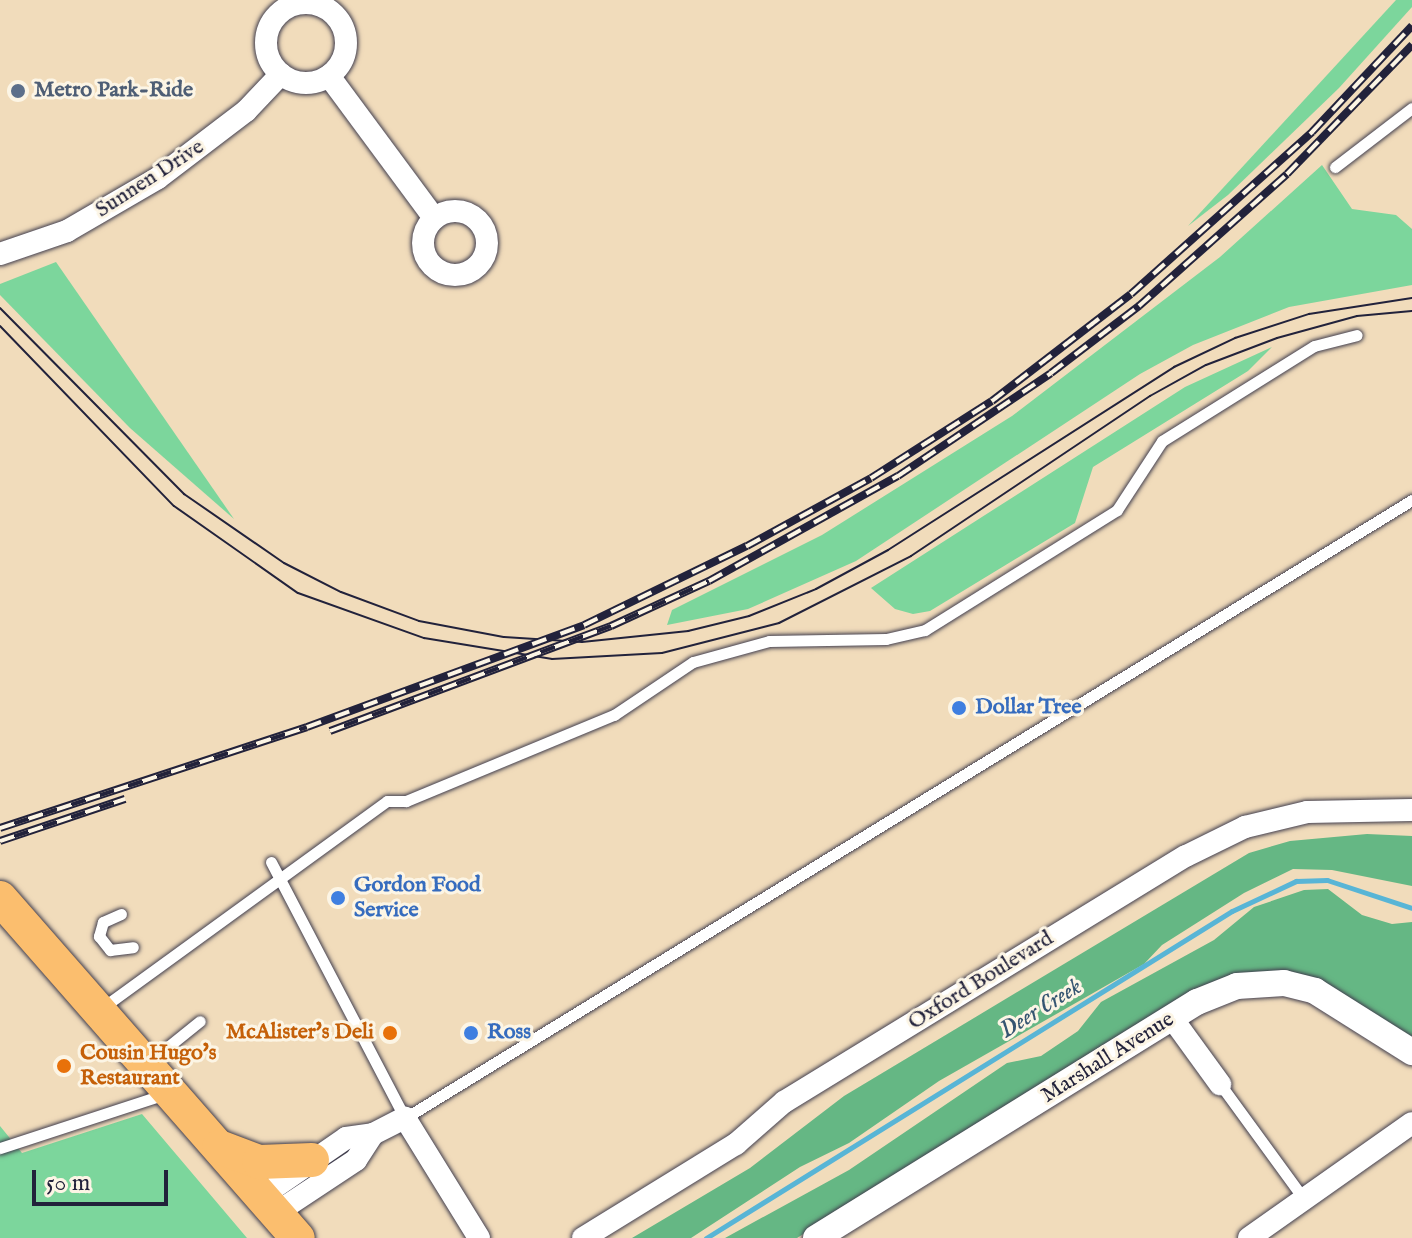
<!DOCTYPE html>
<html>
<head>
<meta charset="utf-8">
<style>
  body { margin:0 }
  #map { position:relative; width:1412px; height:1238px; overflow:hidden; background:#f1dcbb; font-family:"IM FELL English",serif }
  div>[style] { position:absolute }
  .green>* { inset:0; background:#7cd69c }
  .forest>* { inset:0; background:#65b784 }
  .stream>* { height:5px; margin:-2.5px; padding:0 2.5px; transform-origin:2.5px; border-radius:2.5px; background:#58b5d6 }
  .roads { filter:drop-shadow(0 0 2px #413e4e) drop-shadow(0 0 2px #413e4e) }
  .service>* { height:11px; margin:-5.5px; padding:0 5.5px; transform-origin:5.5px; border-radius:5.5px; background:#fff }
  .minor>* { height:22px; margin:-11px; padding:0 11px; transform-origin:11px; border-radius:11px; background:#fff }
  .minor>.ring { margin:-11px; padding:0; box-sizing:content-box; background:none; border:22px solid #fff; border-radius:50% }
  .tertiary>* { height:26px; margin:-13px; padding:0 13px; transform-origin:13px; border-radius:13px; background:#fff }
  .primary>* { height:34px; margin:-17px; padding:0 17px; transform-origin:17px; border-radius:17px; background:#fbbe6e }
  .tram>* { height:2px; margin:-1px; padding:0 1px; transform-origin:1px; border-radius:1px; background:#22223b }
  .rail>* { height:8px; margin-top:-4px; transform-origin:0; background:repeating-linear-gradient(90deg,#fcf5e5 0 15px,#22223b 0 30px); box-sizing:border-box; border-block:2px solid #22223b }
  .dots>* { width:22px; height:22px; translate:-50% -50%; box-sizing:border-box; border:4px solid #fcf5e5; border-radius:50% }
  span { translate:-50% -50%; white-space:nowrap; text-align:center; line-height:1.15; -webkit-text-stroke:6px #fcf5e5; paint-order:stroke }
  .service-label { font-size:22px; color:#4e5e75; font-weight:700 }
  .left { translate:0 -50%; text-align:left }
  .street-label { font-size:22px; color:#22223b }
  .shop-label { font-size:22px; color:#366cbe; font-weight:700 }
  .food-label { font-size:22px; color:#c56008; font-weight:700 }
  .right { translate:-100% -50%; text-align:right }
  .water-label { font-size:24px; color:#355571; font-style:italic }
  .scale { position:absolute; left:32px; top:1170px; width:136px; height:36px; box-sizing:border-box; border:4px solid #22223b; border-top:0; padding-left:10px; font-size:24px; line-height:28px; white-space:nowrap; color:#22223b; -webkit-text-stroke:6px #fcf5e5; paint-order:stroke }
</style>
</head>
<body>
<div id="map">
  <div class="green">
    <i style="clip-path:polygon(1396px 0,1412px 0,1412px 7px,1339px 88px,1228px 195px,1188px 226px)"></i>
    <i style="clip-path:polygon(1322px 165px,1352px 209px,1396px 215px,1412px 229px,1412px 285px,1289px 307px,1193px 345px,1140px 374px,856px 561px,748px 609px,667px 625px,672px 610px,822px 535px,1012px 416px,1220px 257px)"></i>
    <i style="clip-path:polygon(56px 262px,234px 519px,130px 428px,0 295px,0 284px)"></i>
    <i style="clip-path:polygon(1272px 347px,1248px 371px,1093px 467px,1075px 523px,930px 611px,913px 614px,895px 609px,871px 588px,1185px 387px)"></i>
    <i style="clip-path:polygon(142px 1114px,247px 1238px,0 1238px,0 1126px,22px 1153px)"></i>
  </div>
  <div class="forest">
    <i style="clip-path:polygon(1367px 834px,1412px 836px,1412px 886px,1332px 870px,1293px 869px,1244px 893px,1162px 945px,1144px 964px,939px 1081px,849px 1143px,800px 1167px,691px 1238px,632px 1238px,750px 1168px,844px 1096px,1249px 853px,1290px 841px)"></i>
    <i style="clip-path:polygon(1328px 889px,1362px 915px,1392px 924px,1412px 922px,1412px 1040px,1316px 978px,1173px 1004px,797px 1238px,725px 1238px,849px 1170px,1007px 1063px,1041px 1056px,1078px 1031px,1101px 1002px,1214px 940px,1254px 907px,1304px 890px)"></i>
  </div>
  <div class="stream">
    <i style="left:706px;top:1238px;width:619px;rotate:-31.87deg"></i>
    <i style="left:1232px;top:911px;width:71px;rotate:-25.1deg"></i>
    <i style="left:1296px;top:881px;width:31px;rotate:-2deg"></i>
    <i style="left:1327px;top:880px;width:89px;rotate:18.2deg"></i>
  </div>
  <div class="roads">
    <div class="service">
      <i style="left:1335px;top:167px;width:97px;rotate:-37.5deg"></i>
      <i style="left:271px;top:862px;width:289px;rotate:62.4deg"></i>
      <i style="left:405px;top:1118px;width:1182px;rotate:-31.54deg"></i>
      <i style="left:121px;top:914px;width:20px;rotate:156deg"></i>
      <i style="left:103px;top:922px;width:15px;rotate:106deg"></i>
      <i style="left:99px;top:936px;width:18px;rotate:52deg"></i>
      <i style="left:110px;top:950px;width:23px;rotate:-7deg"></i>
      <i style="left:102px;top:1008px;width:352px;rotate:-36deg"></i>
      <i style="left:387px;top:801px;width:19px"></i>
      <i style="left:406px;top:801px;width:225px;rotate:-22.5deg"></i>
      <i style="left:614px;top:715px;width:95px;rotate:-33.9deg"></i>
      <i style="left:693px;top:662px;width:79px;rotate:-15.4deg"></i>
      <i style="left:769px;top:641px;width:117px;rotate:-1deg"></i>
      <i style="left:886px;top:639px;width:40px;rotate:-13deg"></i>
      <i style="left:925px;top:630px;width:226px;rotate:-32deg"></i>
      <i style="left:1117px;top:510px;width:82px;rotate:-56.9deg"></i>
      <i style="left:1162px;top:441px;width:179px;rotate:-32deg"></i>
      <i style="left:1314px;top:346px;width:44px;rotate:-14.3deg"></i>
      <i style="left:149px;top:1062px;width:65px;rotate:-38.8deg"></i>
      <i style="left:1220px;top:1084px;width:142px;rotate:53.9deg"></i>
      <i style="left:0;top:1148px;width:174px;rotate:-18.1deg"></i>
    </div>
    <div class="minor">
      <i class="ring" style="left:266px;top:3px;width:58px;height:58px"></i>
      <i style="left:329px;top:76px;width:177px;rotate:53.5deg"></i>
      <i class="ring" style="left:423px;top:211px;width:42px;height:42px"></i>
      <i style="left:0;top:254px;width:71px;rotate:-18.9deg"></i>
      <i style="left:67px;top:231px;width:105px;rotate:-30.2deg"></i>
      <i style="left:158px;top:178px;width:111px;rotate:-37.3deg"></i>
      <i style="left:246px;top:111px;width:51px;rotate:-46.6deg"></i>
      <i style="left:1172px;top:1018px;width:82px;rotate:54deg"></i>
      <i style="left:262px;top:1196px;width:102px;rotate:-34.6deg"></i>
      <i style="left:346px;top:1138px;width:27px;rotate:-8deg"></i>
      <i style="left:373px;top:1134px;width:36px;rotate:-27deg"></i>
      <i style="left:405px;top:1118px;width:141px;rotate:58.3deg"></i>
      <i style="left:276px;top:1213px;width:96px;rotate:-33.5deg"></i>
      <i style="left:356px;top:1160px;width:31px;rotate:-57deg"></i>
      <i style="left:583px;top:1238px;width:180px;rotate:-31.6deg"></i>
      <i style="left:736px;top:1144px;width:64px;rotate:-41.2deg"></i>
      <i style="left:784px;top:1102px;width:471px;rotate:-31.5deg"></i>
      <i style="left:1186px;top:856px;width:66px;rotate:-26.2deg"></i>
      <i style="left:1245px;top:827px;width:64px;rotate:-13.6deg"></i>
      <i style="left:1307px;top:812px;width:105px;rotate:-1.1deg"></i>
      <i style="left:1249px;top:1238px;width:199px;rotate:-35.2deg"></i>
    </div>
    <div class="tertiary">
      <i style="left:816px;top:1238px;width:448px;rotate:-31.8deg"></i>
      <i style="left:1197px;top:1002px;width:43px;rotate:-21.8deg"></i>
      <i style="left:1237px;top:986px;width:47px;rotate:-3.7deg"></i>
      <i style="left:1284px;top:983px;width:32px;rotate:14deg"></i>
      <i style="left:1315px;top:991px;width:115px;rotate:32.2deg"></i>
    </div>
    <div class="primary">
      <i style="left:0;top:898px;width:452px;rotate:48.8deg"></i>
      <i style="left:219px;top:1147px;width:43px;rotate:20.6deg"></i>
      <i style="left:259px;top:1162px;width:53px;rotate:-2.2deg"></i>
    </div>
  </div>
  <div class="tram">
    <i style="left:0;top:308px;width:262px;rotate:45.3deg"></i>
    <i style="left:184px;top:494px;width:121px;rotate:34.6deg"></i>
    <i style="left:284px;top:563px;width:64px;rotate:27deg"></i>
    <i style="left:341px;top:592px;width:83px;rotate:20.4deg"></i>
    <i style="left:419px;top:621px;width:86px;rotate:10.7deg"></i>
    <i style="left:504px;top:637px;width:78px;rotate:3.7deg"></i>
    <i style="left:582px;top:642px;width:107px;rotate:-5.9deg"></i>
    <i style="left:688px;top:631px;width:63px;rotate:-13.8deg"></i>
    <i style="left:749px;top:616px;width:72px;rotate:-21.9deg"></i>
    <i style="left:816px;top:589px;width:82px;rotate:-28.4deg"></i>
    <i style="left:888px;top:550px;width:340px;rotate:-32.6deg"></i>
    <i style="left:1174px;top:367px;width:68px;rotate:-25.4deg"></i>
    <i style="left:1235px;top:338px;width:78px;rotate:-18deg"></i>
    <i style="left:1309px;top:314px;width:104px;rotate:-8.8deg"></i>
    <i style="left:0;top:326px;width:250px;rotate:46deg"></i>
    <i style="left:174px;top:506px;width:151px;rotate:35.1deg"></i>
    <i style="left:298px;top:593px;width:134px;rotate:19.7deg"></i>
    <i style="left:424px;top:638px;width:130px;rotate:9.3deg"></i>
    <i style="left:552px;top:659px;width:110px;rotate:-3.1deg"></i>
    <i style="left:662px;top:653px;width:121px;rotate:-14.4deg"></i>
    <i style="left:779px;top:623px;width:148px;rotate:-26.9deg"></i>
    <i style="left:911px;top:556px;width:288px;rotate:-33.8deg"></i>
    <i style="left:1150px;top:396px;width:64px;rotate:-29deg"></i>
    <i style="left:1206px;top:365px;width:76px;rotate:-20.8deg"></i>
    <i style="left:1277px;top:338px;width:83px;rotate:-15.4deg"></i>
    <i style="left:1357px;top:316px;width:55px;rotate:-5.2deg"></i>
  </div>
  <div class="rail">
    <i style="left:330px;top:731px;width:300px;rotate:-20.5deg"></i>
    <i style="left:611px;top:626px;width:108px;rotate:-24.7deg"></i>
    <i style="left:709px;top:581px;width:216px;rotate:-29.1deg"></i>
    <i style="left:898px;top:476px;width:184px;rotate:-33.9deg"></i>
    <i style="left:1051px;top:373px;width:111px;rotate:-37.3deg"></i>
    <i style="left:1139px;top:306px;width:198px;rotate:-41.7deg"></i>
    <i style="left:1287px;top:174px;width:180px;rotate:-45.9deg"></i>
    <i style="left:0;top:828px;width:323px;rotate:-18.2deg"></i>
    <i style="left:307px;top:727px;width:295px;rotate:-20.2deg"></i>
    <i style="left:584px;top:625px;width:181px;rotate:-25.9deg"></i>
    <i style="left:747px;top:546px;width:141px;rotate:-28.7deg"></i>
    <i style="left:871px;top:478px;width:143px;rotate:-32.5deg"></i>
    <i style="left:992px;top:401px;width:175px;rotate:-37.6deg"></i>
    <i style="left:1131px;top:294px;width:243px;rotate:-41.8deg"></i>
    <i style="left:1312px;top:132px;width:146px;rotate:-46.7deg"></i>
    <i style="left:0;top:841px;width:132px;rotate:-18.6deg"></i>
  </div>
  <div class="dots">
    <i style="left:18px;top:91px;background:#5c6f8a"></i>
    <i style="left:959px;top:708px;background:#3f7fe0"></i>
    <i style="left:338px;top:898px;background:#3f7fe0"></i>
    <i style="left:390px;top:1033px;background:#e8710a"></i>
    <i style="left:471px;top:1033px;background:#3f7fe0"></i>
    <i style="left:64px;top:1066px;background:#e8710a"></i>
  </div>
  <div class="service-label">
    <span class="left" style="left:34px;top:91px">Metro Park-Ride</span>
  </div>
  <div class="street-label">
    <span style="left:150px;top:179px;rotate:-33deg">Sunnen Drive</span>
    <span style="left:981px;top:981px;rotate:-32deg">Oxford Boulevard</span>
    <span style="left:1108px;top:1058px;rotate:-32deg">Marshall Avenue</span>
  </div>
  <div class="shop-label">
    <span class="left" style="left:975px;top:708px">Dollar Tree</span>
    <span class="left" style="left:354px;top:898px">Gordon Food<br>Service</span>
    <span class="left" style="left:487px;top:1033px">Ross</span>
  </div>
  <div class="food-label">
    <span class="right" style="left:374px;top:1033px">McAlister's Deli</span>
    <span class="left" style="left:80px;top:1066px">Cousin Hugo's<br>Restaurant</span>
  </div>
  <div class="water-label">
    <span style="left:1041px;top:1009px;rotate:-32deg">Deer Creek</span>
  </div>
  <div class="scale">50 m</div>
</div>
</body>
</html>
